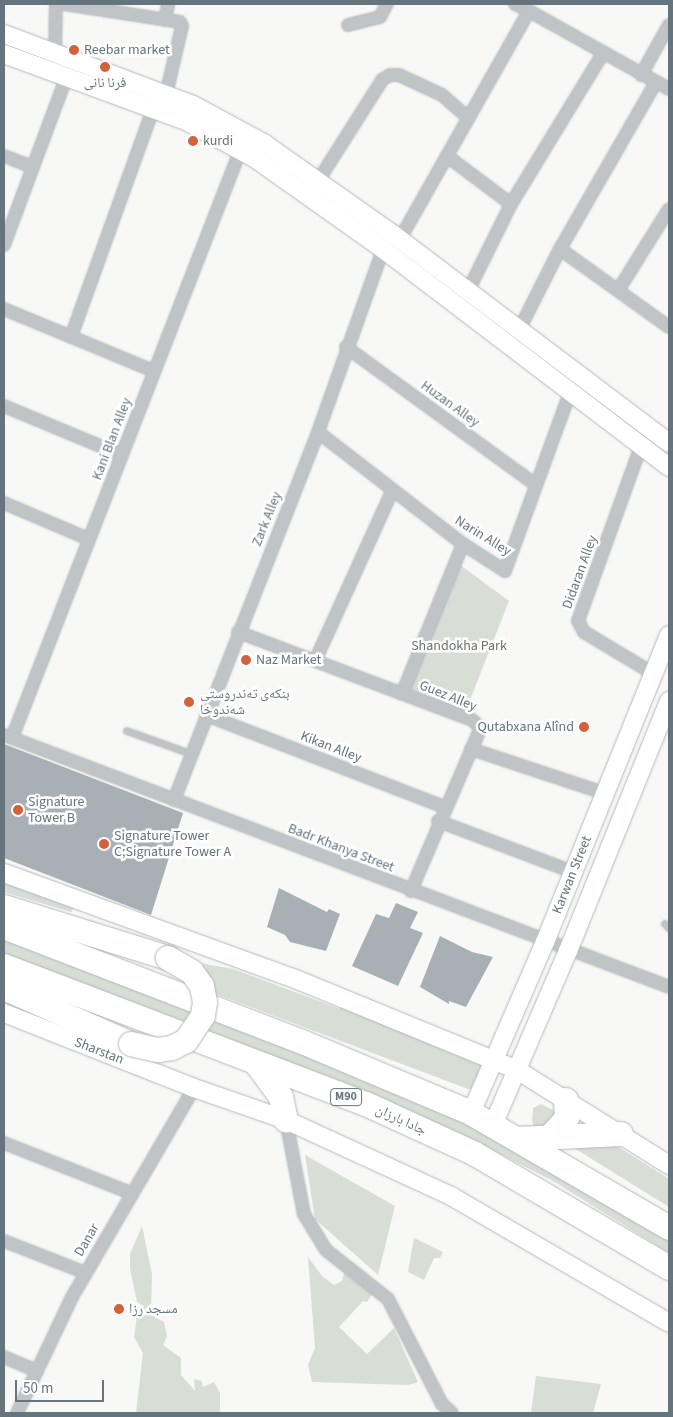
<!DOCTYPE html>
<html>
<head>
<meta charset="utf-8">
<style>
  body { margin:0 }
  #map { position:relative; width:673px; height:1417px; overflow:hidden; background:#f8f9f6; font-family:"Source Sans 3","Noto Naskh Arabic",sans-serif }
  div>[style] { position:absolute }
  .green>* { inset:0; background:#d8ddd6 }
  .building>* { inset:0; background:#a8afb5 }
  .roads { filter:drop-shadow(0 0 1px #b3b8bc) drop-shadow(0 0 1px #b3b8bc) }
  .lane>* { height:6px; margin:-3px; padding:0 3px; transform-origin:3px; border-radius:3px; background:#c0c4c7 }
  .street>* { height:12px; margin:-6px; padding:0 6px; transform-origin:6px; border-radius:6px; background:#c0c4c7 }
  .secondary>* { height:18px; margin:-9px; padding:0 9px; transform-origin:9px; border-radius:9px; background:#fff }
  .highway>* { height:24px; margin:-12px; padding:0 12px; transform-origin:12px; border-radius:12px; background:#fff }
  .bridges { filter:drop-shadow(0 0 1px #b4b7ba) drop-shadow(0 0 1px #b4b7ba) }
  .highway-bridge>* { height:24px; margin:-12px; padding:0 12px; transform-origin:12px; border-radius:12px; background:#fff }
  .dots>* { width:14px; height:14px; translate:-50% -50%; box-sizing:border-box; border:2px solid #fff; border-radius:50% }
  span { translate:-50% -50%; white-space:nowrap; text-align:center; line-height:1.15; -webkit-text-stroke:5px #fff; paint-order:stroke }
  .shield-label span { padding:1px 4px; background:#fff; border:1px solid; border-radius:4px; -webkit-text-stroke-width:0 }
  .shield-label { font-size:12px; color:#66747e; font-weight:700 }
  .poi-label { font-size:14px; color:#66747e }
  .left { translate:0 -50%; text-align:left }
  .right { translate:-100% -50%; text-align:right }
  .street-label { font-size:14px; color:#66747e }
  .park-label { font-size:14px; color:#677765 }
  .frame { position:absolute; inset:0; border:5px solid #66747e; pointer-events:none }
  .scale { position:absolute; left:15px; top:1380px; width:89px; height:22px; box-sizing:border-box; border:2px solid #66747e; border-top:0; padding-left:6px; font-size:15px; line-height:18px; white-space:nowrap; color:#66747e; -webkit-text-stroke:4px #fff; paint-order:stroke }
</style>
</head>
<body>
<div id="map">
  <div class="green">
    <i style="clip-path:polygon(459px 564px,509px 601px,464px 715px,409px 691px)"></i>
    <i style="clip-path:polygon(4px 878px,76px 905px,71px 912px,4px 892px)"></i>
    <i style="clip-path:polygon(4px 933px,120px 977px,492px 1134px,669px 1237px,669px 1253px,553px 1181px,471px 1139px,369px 1096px,4px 954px)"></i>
    <i style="clip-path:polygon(195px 962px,233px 969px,340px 1009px,343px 1003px,485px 1061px,475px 1088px,468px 1089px,211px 992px)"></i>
    <i style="clip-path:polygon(541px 1104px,565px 1116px,552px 1135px,534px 1126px,532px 1121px,533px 1108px)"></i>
    <i style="clip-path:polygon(558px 1138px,612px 1143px,669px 1179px,669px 1207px)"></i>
    <i style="clip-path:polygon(305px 1155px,395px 1206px,378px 1275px,315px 1219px)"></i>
    <i style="clip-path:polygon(142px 1226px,152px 1274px,151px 1310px,153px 1316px,164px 1322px,167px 1336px,163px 1345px,181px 1358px,181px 1375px,195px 1391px,194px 1379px,202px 1381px,203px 1387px,214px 1382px,220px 1393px,220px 1413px,136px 1413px,143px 1353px,134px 1337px,137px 1316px,143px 1306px,137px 1302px,130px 1269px,130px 1254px)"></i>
    <i style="clip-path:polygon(414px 1238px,443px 1252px,440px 1258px,434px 1258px,424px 1280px,408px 1272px)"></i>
    <i style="clip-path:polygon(308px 1257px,322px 1276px,334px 1285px,342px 1281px,344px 1273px,373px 1293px,367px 1302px,363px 1301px,339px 1327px,367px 1354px,394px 1328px,418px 1382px,408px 1385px,312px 1382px,308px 1365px,315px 1348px)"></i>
    <i style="clip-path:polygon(536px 1376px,601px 1384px,593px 1413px,531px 1413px)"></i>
  </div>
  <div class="building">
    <i style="clip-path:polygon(4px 744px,183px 813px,151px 915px,4px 858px)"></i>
    <i style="clip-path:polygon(279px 888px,327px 912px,329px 909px,340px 914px,326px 951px,290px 942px,285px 935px,267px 927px)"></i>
    <i style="clip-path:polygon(396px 903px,418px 912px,410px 928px,423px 933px,398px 986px,352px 966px,376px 914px,389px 918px)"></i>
    <i style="clip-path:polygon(440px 936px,472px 952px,493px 957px,466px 1007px,449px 1001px,449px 1004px,420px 987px)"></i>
  </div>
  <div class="roads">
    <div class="lane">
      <i style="left:127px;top:731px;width:68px;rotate:19.8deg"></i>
      <i style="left:665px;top:924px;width:6px;rotate:45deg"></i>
    </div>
    <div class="street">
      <i style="left:64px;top:4px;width:117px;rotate:8.8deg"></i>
      <i style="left:180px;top:22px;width:4px;rotate:63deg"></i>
      <i style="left:182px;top:26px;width:71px;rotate:103.1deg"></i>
      <i style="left:515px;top:4px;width:16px;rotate:27deg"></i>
      <i style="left:165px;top:20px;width:16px;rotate:-79deg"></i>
      <i style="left:348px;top:25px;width:33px;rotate:-14deg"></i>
      <i style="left:380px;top:17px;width:15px;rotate:-62deg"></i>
      <i style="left:641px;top:75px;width:57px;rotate:-60.8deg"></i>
      <i style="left:4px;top:156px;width:31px;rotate:21deg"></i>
      <i style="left:447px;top:156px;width:80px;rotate:36.9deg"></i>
      <i style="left:318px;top:181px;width:120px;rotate:-57.6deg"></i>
      <i style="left:382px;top:80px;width:9px;rotate:-32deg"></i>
      <i style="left:390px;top:75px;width:9px"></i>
      <i style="left:399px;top:75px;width:47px;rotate:24.9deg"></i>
      <i style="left:442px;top:95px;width:35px;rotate:41deg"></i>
      <i style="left:400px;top:239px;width:262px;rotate:-60.5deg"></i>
      <i style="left:529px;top:11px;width:160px;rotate:29.1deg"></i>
      <i style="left:4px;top:245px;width:178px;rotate:-69.6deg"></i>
      <i style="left:66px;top:78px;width:26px;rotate:-115deg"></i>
      <i style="left:55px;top:54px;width:50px;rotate:-88.9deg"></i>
      <i style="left:560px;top:249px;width:134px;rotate:35.6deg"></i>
      <i style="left:619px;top:289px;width:94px;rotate:-58deg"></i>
      <i style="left:468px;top:291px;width:97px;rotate:-63.7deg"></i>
      <i style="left:511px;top:204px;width:177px;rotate:-58.6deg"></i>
      <i style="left:4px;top:309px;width:162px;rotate:22.5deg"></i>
      <i style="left:519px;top:330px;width:91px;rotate:-63.2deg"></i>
      <i style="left:560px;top:249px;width:193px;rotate:-60.1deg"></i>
      <i style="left:71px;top:337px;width:242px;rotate:-70.2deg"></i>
      <i style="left:346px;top:347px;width:235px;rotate:36deg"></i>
      <i style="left:4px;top:406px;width:128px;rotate:22.6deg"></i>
      <i style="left:318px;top:432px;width:183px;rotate:37.7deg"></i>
      <i style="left:463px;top:544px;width:50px;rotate:32.7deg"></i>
      <i style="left:505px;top:571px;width:190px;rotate:-70deg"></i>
      <i style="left:641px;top:446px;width:186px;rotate:109.8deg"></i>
      <i style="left:578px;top:621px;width:13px;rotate:61deg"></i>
      <i style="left:584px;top:632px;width:82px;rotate:31deg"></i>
      <i style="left:4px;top:503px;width:92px;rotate:23deg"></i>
      <i style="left:238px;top:632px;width:250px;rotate:20.6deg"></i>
      <i style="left:472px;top:720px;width:9px;rotate:41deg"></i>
      <i style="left:479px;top:726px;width:6px;rotate:90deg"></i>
      <i style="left:479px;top:732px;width:173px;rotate:113.2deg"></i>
      <i style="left:315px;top:661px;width:187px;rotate:-65.6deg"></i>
      <i style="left:402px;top:694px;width:162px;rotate:-67.9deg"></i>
      <i style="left:206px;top:715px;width:255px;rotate:21.1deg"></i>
      <i style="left:4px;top:735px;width:711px;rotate:20.75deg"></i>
      <i style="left:12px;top:738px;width:630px;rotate:-68.77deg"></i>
      <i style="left:471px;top:749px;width:140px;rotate:18.3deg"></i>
      <i style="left:174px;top:800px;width:395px;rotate:-68.6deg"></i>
      <i style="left:318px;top:432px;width:194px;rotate:-70.4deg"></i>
      <i style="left:438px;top:821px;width:144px;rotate:20.7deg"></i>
      <i style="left:286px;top:1120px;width:96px;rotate:79.2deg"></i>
      <i style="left:304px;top:1214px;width:42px;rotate:58.6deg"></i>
      <i style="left:326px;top:1250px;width:79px;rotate:38.3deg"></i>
      <i style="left:388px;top:1299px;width:118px;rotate:62.8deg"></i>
      <i style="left:442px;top:1404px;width:13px;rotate:42deg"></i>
      <i style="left:4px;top:1143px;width:136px;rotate:21.5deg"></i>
      <i style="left:4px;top:1241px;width:88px;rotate:21.3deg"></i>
      <i style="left:4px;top:1357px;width:36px;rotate:23deg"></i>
      <i style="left:17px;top:1413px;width:128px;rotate:-64.6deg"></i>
      <i style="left:72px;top:1297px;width:242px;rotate:-59.7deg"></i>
    </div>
    <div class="secondary">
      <i style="left:4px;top:34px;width:202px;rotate:20.6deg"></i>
      <i style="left:193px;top:105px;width:82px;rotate:28.4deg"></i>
      <i style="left:265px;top:144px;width:158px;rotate:35.2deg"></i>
      <i style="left:394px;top:235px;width:345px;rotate:37.1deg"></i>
      <i style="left:4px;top:54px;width:194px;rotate:20.2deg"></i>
      <i style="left:186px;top:121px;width:80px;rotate:28.5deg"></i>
      <i style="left:256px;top:159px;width:156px;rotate:35.3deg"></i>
      <i style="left:383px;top:249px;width:360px;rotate:37.3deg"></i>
      <i style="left:4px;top:873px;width:313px;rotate:20deg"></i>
      <i style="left:298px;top:980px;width:237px;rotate:22.3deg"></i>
      <i style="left:517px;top:1070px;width:179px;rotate:32deg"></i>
      <i style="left:4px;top:1013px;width:204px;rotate:21.5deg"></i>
      <i style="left:194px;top:1088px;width:97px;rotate:19.2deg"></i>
      <i style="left:286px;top:1120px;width:182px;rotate:24.7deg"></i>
      <i style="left:451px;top:1196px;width:252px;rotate:30.2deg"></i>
      <i style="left:471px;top:1113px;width:186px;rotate:-66.6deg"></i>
      <i style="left:545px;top:942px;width:331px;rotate:-68deg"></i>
      <i style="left:493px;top:1125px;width:189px;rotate:-66.7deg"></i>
      <i style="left:568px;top:951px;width:270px;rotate:-68deg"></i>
    </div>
    <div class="highway">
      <i style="left:4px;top:907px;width:172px;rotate:17.3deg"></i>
      <i style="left:4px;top:927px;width:317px;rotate:21.1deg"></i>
      <i style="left:300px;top:1041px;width:186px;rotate:22.8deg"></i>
      <i style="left:471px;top:1113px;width:229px;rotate:30.1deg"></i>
      <i style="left:4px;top:966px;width:387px;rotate:20.9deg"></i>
      <i style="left:366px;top:1104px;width:120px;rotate:24.6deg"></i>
      <i style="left:475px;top:1154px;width:225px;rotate:30.4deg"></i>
      <i style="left:4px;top:988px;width:139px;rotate:23.8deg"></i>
      <i style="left:256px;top:1063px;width:42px;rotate:53.7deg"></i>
      <i style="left:281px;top:1097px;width:24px;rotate:78deg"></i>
      <i style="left:550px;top:1137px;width:25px;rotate:-48deg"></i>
      <i style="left:567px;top:1118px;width:18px;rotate:-93deg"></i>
      <i style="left:518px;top:1139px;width:103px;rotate:-2.8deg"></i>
    </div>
  </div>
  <div class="bridges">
    <div class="highway-bridge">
      <i style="left:131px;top:1044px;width:28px;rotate:13deg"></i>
      <i style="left:158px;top:1050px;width:14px;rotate:-8deg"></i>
      <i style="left:172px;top:1048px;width:16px;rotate:-27deg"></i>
      <i style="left:186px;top:1041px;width:30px;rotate:-56deg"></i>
      <i style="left:203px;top:1016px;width:14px;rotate:-82deg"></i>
      <i style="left:205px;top:1002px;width:16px;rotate:-101deg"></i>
      <i style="left:202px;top:986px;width:17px;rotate:-126deg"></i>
      <i style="left:192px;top:972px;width:28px;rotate:-150deg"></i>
    </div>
  </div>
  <div class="dots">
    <i style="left:74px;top:50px;background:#d3613c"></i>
    <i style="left:105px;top:67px;background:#d3613c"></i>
    <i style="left:193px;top:141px;background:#d3613c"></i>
    <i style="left:246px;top:660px;background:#d3613c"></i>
    <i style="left:189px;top:702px;background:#d3613c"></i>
    <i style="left:584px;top:727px;background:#d3613c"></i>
    <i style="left:18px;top:810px;background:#d3613c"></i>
    <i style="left:104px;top:844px;background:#d3613c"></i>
    <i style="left:119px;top:1309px;background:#d3613c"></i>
  </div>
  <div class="shield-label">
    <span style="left:346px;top:1097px">M90</span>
  </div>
  <div class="poi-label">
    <span class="left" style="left:84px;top:50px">Reebar market</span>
    <span style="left:105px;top:83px">فرنا نانى</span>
    <span class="left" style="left:203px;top:141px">kurdi</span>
    <span class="left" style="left:256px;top:660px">Naz Market</span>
    <span class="left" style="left:200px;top:702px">بنکەی تەندروستی<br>شەندوخا</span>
    <span class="right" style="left:574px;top:727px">Qutabxana Alînd</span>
    <span class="left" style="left:28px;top:810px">Signature<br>Tower B</span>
    <span class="left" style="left:114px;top:844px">Signature Tower<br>C;Signature Tower A</span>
    <span class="left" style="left:129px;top:1309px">مسجد رزا</span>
  </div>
  <div class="street-label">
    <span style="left:450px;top:404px;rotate:36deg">Huzan Alley</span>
    <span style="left:112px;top:439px;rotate:-69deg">Kani Blan Alley</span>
    <span style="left:267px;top:519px;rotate:-68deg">Zark Alley</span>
    <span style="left:483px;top:536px;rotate:32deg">Narin Alley</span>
    <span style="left:580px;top:572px;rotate:-70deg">Didaran Alley</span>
    <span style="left:448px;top:696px;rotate:22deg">Guez Alley</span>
    <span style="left:331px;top:747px;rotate:21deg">Kikan Alley</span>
    <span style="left:341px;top:848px;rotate:21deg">Badr Khanya Street</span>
    <span style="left:572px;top:875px;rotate:-68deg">Karwan Street</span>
    <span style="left:99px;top:1051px;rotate:21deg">Sharstan</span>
    <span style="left:401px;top:1120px;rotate:25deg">جادا بارزان</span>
    <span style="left:87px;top:1240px;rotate:-60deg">Danar</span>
  </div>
  <div class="park-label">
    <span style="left:459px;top:646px">Shandokha Park</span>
  </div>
  <div class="frame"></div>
  <div class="scale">50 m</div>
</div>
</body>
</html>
